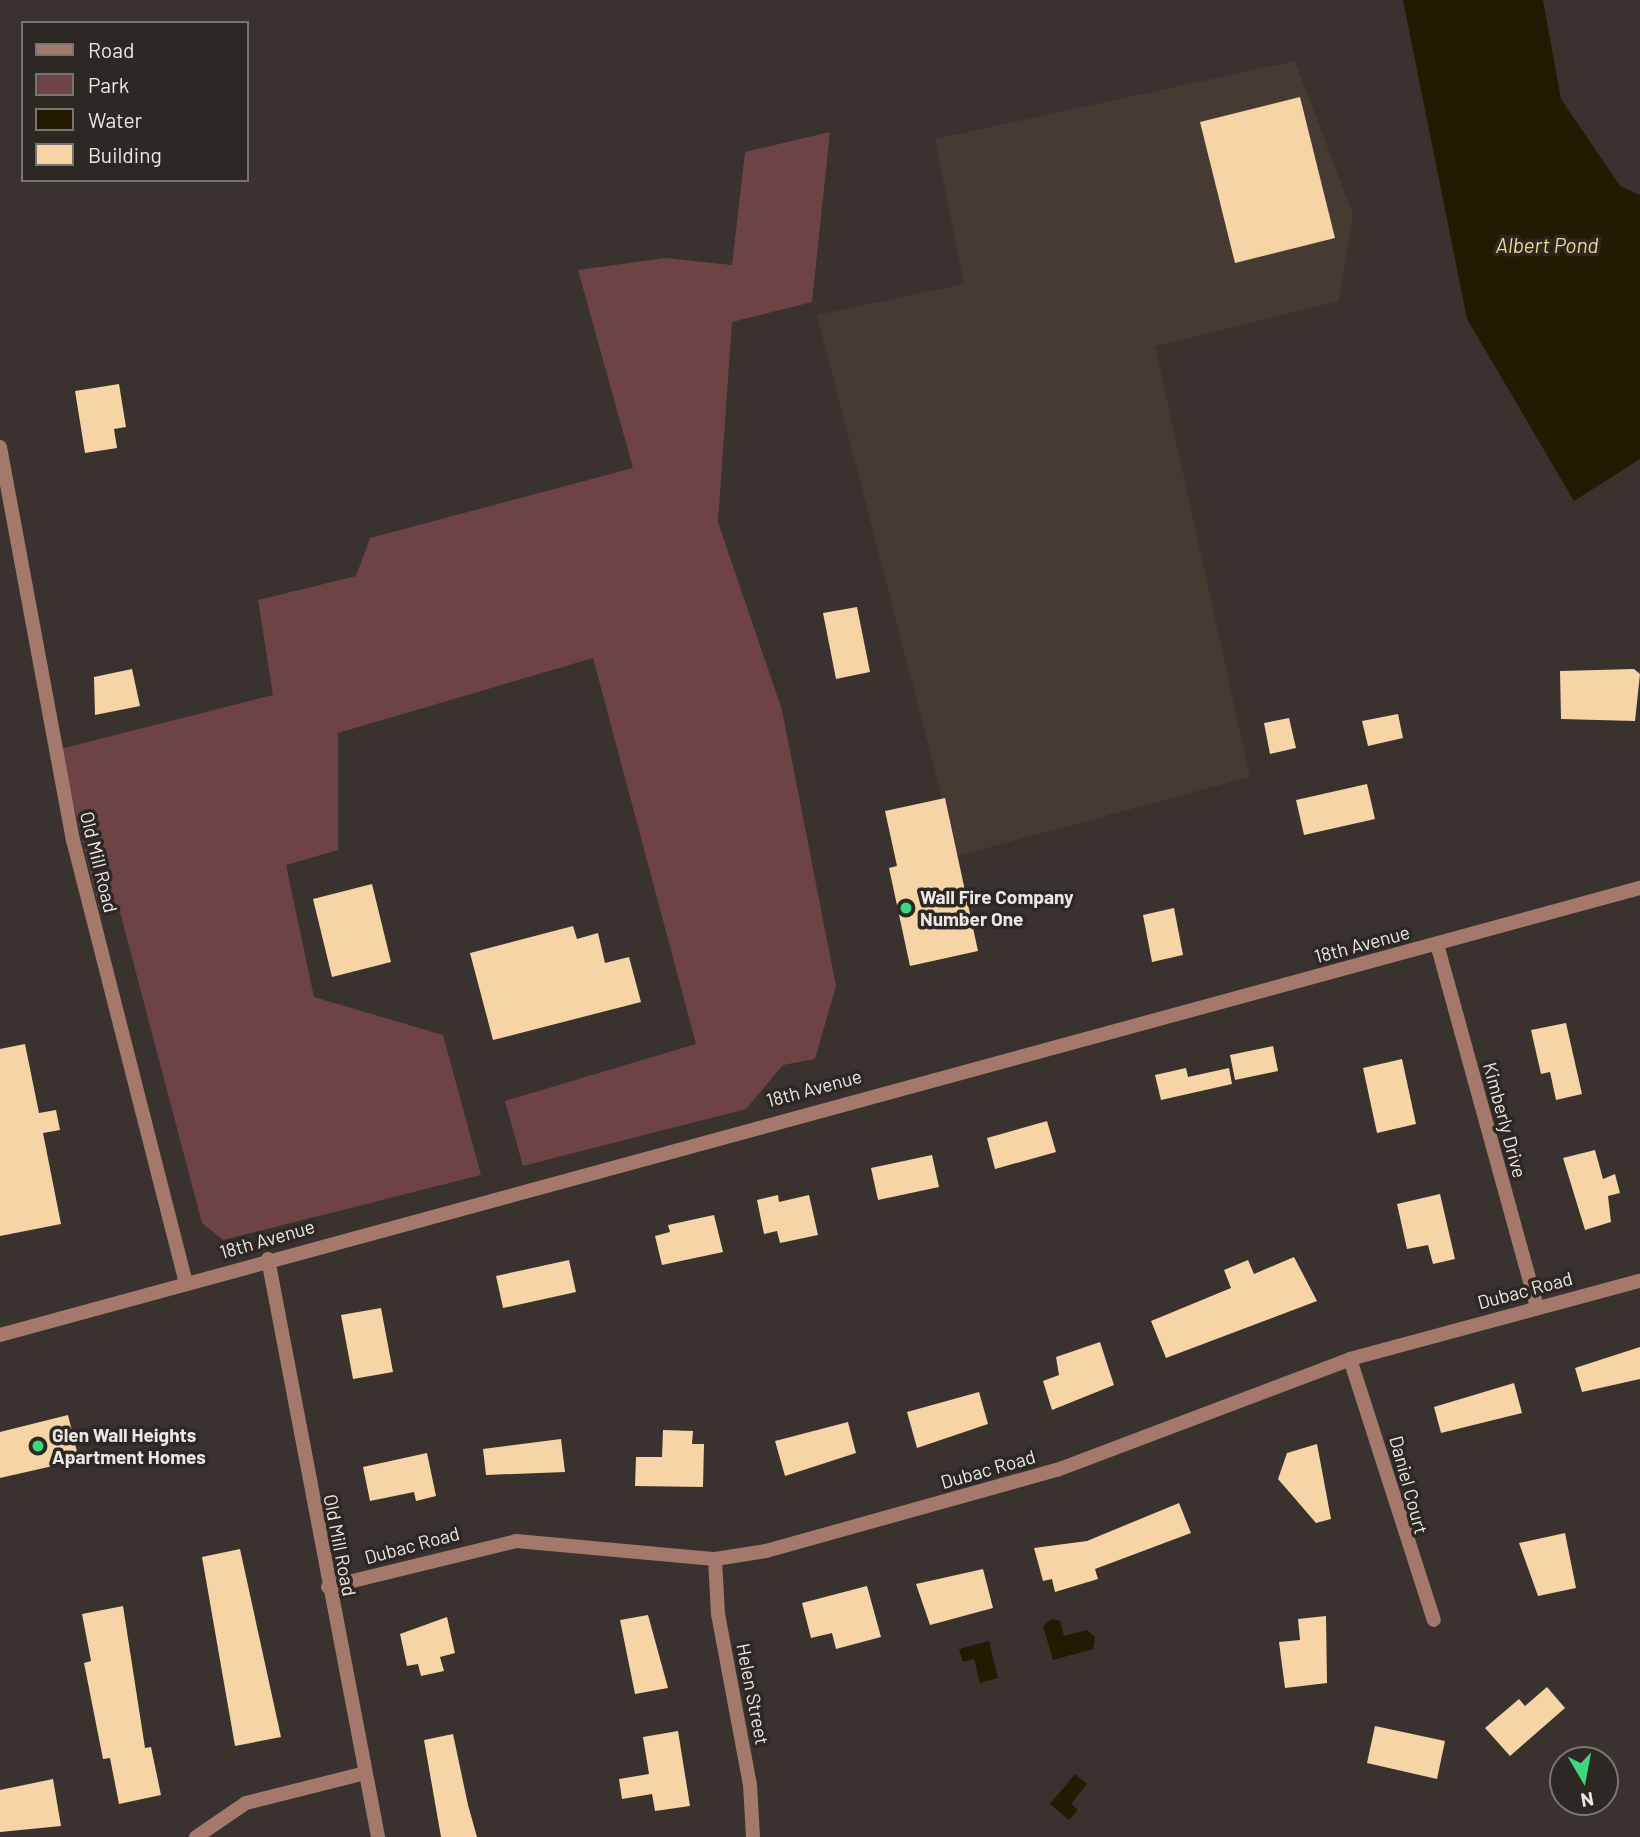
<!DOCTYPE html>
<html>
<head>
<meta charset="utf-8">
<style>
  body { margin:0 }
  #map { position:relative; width:1640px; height:1837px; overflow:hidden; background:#39322e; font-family:Barlow,sans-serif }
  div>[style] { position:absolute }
  .built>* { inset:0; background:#453b33 }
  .green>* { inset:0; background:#6e4345 }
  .water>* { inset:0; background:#221b02 }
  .building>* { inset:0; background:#f7d4a6 }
  .minor>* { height:14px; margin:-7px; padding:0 7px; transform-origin:7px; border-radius:7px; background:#a5786c }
  .tertiary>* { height:14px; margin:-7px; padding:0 7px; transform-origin:7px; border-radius:7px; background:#a5786c }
  .dots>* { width:19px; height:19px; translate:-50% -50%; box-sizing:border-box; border:4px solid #2e2825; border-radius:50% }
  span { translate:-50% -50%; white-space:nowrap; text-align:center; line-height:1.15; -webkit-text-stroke:7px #2e2825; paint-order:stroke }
  .street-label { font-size:19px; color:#ebe7e4 }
  .poi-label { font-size:19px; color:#ebe7e4; font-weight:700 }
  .left { translate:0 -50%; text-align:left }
  .water-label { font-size:21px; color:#edd788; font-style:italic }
  .legend { position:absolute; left:21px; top:21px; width:228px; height:161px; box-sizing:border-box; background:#2e2825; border:2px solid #7a7471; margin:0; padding:9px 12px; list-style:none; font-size:21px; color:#ebe7e4 }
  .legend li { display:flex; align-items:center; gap:14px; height:35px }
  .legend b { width:35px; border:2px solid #7a7471 }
  .north { position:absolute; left:1549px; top:1746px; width:70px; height:70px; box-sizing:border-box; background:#2e2825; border:2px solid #7a7471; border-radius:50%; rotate:170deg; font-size:19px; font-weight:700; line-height:28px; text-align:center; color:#ebe7e4 }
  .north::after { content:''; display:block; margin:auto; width:24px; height:32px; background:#3dd77e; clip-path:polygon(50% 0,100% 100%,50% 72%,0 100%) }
</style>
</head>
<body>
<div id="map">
  <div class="built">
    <i style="clip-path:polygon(1295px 61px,1353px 215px,1339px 301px,1155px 346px,1250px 777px,957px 856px,817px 315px,964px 284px,935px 139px)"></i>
  </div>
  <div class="green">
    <i style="clip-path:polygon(830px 132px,812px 302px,732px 322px,718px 522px,782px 710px,836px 986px,815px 1059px,783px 1065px,746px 1109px,523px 1166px,505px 1101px,696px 1044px,593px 658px,338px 733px,338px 850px,286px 865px,314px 997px,443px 1035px,481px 1175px,223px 1240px,202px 1223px,120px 912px,101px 916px,60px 749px,273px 695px,258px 600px,356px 576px,370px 538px,633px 468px,578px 270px,665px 258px,732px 265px,745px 152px)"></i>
  </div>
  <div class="water">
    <i style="clip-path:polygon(1403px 0,1543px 0,1561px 99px,1620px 186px,1640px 195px,1640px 459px,1574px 501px,1467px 319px)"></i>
    <i style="clip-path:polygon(1051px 1619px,1060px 1621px,1064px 1636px,1087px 1630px,1095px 1637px,1093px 1649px,1053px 1660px,1043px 1626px)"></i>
    <i style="clip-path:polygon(989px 1641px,998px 1678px,980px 1683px,974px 1659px,963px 1662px,959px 1649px)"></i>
    <i style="clip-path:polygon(1075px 1774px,1087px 1784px,1071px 1804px,1078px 1810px,1069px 1820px,1050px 1804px)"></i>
  </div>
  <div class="building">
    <i style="clip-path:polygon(1300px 97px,1335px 238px,1235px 263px,1200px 122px)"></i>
    <i style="clip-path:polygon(119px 384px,126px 427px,114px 429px,117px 448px,85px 453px,75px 391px)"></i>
    <i style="clip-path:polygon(857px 607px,870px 672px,836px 679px,823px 613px)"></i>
    <i style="clip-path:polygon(132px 669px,140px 706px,95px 715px,94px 677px)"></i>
    <i style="clip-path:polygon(1634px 669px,1640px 674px,1635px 721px,1561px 719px,1560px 671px)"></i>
    <i style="clip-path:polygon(1398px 714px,1403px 738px,1368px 746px,1362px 721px)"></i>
    <i style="clip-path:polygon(1289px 718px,1296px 748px,1270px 754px,1264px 723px)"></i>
    <i style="clip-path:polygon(1367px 784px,1375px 819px,1304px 835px,1296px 800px)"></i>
    <i style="clip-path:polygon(945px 798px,978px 951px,910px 966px,889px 868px,897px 866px,885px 811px)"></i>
    <i style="clip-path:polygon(372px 884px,391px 962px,332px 977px,313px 899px)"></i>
    <i style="clip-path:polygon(1174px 908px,1183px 955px,1152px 962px,1143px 915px)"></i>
    <i style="clip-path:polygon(573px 926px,577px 939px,598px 933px,605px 963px,629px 957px,641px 1002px,493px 1040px,470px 953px)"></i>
    <i style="clip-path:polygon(1566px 1023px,1582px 1094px,1556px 1100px,1550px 1072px,1541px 1074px,1531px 1030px)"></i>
    <i style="clip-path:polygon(25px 1044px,39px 1113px,56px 1110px,60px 1130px,43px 1133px,61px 1224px,0 1236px,0 1049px)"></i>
    <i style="clip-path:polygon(1273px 1046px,1278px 1071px,1235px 1080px,1230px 1055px)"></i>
    <i style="clip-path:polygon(1402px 1059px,1416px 1124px,1377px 1133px,1363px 1068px)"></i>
    <i style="clip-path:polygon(1186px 1068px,1188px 1077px,1229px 1068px,1232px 1084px,1161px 1100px,1155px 1075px)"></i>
    <i style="clip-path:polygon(1047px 1121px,1056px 1152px,995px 1169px,987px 1138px)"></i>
    <i style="clip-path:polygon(1595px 1150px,1603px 1179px,1615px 1174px,1620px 1193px,1608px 1196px,1611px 1222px,1585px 1230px,1563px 1158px)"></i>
    <i style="clip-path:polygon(932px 1155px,939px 1187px,878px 1200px,871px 1168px)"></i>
    <i style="clip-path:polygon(1440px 1194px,1455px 1259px,1433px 1264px,1428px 1245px,1407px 1249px,1397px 1204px)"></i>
    <i style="clip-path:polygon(778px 1195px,779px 1202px,809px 1195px,818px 1235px,780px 1243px,777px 1231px,764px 1234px,757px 1200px)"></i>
    <i style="clip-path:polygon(714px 1215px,723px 1252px,662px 1265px,655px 1236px,670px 1232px,668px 1225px)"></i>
    <i style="clip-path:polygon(1294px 1257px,1317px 1301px,1166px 1358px,1151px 1321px,1231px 1288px,1224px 1270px,1248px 1260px,1254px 1274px)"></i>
    <i style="clip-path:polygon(569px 1260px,576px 1292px,503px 1308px,496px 1276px)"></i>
    <i style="clip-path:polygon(381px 1308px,393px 1372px,353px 1379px,341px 1315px)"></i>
    <i style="clip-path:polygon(1100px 1342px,1114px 1385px,1052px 1410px,1043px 1381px,1059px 1375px,1056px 1357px)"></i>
    <i style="clip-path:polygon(1640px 1347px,1640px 1379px,1582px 1392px,1575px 1368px)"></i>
    <i style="clip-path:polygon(1514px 1383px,1522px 1413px,1441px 1433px,1434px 1407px)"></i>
    <i style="clip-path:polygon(979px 1392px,988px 1424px,917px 1448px,907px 1412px)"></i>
    <i style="clip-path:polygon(68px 1415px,79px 1460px,0 1478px,0 1432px)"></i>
    <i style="clip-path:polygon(848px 1422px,856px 1453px,785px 1476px,775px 1441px)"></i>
    <i style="clip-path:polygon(663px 1430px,693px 1431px,692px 1444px,704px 1444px,703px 1487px,635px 1486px,636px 1457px,662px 1457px)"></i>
    <i style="clip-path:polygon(561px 1439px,565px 1472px,486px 1475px,483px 1449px)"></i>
    <i style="clip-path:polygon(1317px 1444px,1331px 1519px,1316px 1523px,1278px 1479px,1287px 1453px)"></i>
    <i style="clip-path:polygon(427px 1453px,436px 1496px,416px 1501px,414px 1492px,370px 1501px,363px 1467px)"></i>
    <i style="clip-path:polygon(1179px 1503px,1191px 1533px,1095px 1569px,1098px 1579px,1055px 1592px,1052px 1579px,1043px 1581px,1034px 1548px,1087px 1541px)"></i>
    <i style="clip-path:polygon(1565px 1533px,1576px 1588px,1538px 1596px,1519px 1543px)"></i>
    <i style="clip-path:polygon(240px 1549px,281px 1737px,235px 1746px,202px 1557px)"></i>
    <i style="clip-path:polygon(983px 1569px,993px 1608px,930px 1625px,916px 1584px)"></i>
    <i style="clip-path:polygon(867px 1586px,881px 1637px,836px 1649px,832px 1633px,811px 1638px,802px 1603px)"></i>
    <i style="clip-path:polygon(123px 1606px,145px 1748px,151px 1747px,161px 1795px,119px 1804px,110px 1758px,103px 1759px,84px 1663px,91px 1661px,82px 1614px)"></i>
    <i style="clip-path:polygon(648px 1615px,668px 1688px,635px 1694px,620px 1620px)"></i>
    <i style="clip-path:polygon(1326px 1616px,1327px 1683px,1285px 1688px,1279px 1642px,1300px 1640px,1298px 1619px)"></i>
    <i style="clip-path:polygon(447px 1617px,455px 1653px,440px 1657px,444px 1671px,421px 1676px,418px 1664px,407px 1666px,400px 1634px)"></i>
    <i style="clip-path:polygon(1547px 1687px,1565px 1708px,1510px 1756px,1485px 1728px,1519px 1699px,1525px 1706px)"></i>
    <i style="clip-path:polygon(1375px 1726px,1445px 1741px,1437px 1779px,1367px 1763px)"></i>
    <i style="clip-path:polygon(678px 1731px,690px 1806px,655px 1811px,652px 1794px,622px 1799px,619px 1779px,649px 1774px,643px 1737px)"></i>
    <i style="clip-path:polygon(453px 1734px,468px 1805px,477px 1837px,441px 1837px,424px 1740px)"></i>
    <i style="clip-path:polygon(53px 1779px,61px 1826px,0 1832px,0 1790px)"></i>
  </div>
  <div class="minor">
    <i style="left:1437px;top:944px;width:377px;rotate:74.6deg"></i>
    <i style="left:1350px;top:1359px;width:274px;rotate:72.2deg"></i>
    <i style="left:715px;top:1559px;width:55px;rotate:86.9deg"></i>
    <i style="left:718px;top:1614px;width:174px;rotate:79.4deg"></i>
    <i style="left:750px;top:1785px;width:52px;rotate:86.7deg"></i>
    <i style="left:328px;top:1587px;width:194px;rotate:-13.7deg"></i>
    <i style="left:516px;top:1541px;width:200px;rotate:5.2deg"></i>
    <i style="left:715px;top:1559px;width:52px;rotate:-8.9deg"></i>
    <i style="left:766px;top:1551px;width:302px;rotate:-15.6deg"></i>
    <i style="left:1057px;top:1470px;width:313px;rotate:-20.7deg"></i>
    <i style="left:1350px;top:1359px;width:300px;rotate:-15.1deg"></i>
    <i style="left:196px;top:1837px;width:60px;rotate:-34.2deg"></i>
    <i style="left:246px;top:1803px;width:123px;rotate:-14.1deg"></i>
  </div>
  <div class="tertiary">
    <i style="left:0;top:447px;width:400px;rotate:79.5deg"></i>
    <i style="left:73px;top:840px;width:455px;rotate:75.7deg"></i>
    <i style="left:268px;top:1259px;width:588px;rotate:79.22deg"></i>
    <i style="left:0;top:1335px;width:1700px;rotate:-15.25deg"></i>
  </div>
  <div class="dots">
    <i style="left:906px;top:908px;background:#3dd77e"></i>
    <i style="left:38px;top:1446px;background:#3dd77e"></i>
  </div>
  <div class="street-label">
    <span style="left:99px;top:862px;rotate:76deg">Old Mill Road</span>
    <span style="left:1362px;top:944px;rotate:-15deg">18th Avenue</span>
    <span style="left:814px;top:1088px;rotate:-15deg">18th Avenue</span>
    <span style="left:1505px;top:1120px;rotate:75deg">Kimberly Drive</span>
    <span style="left:267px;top:1239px;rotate:-16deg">18th Avenue</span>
    <span style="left:1525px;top:1290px;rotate:-15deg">Dubac Road</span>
    <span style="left:988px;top:1469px;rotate:-16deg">Dubac Road</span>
    <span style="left:1409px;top:1485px;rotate:75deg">Daniel Court</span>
    <span style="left:340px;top:1545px;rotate:79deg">Old Mill Road</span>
    <span style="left:412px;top:1545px;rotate:-15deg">Dubac Road</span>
    <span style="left:753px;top:1694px;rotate:79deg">Helen Street</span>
  </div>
  <div class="poi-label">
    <span class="left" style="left:920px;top:908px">Wall Fire Company<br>Number One</span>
    <span class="left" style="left:52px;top:1446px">Glen Wall Heights<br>Apartment Homes</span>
  </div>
  <div class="water-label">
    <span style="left:1547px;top:245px">Albert Pond</span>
  </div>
  <ul class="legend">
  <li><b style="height:9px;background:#a5786c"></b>Road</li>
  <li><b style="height:19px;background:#6e4345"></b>Park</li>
  <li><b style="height:19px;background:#221b02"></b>Water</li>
  <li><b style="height:19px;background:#f7d4a6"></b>Building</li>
  </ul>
  <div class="north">N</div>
</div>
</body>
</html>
